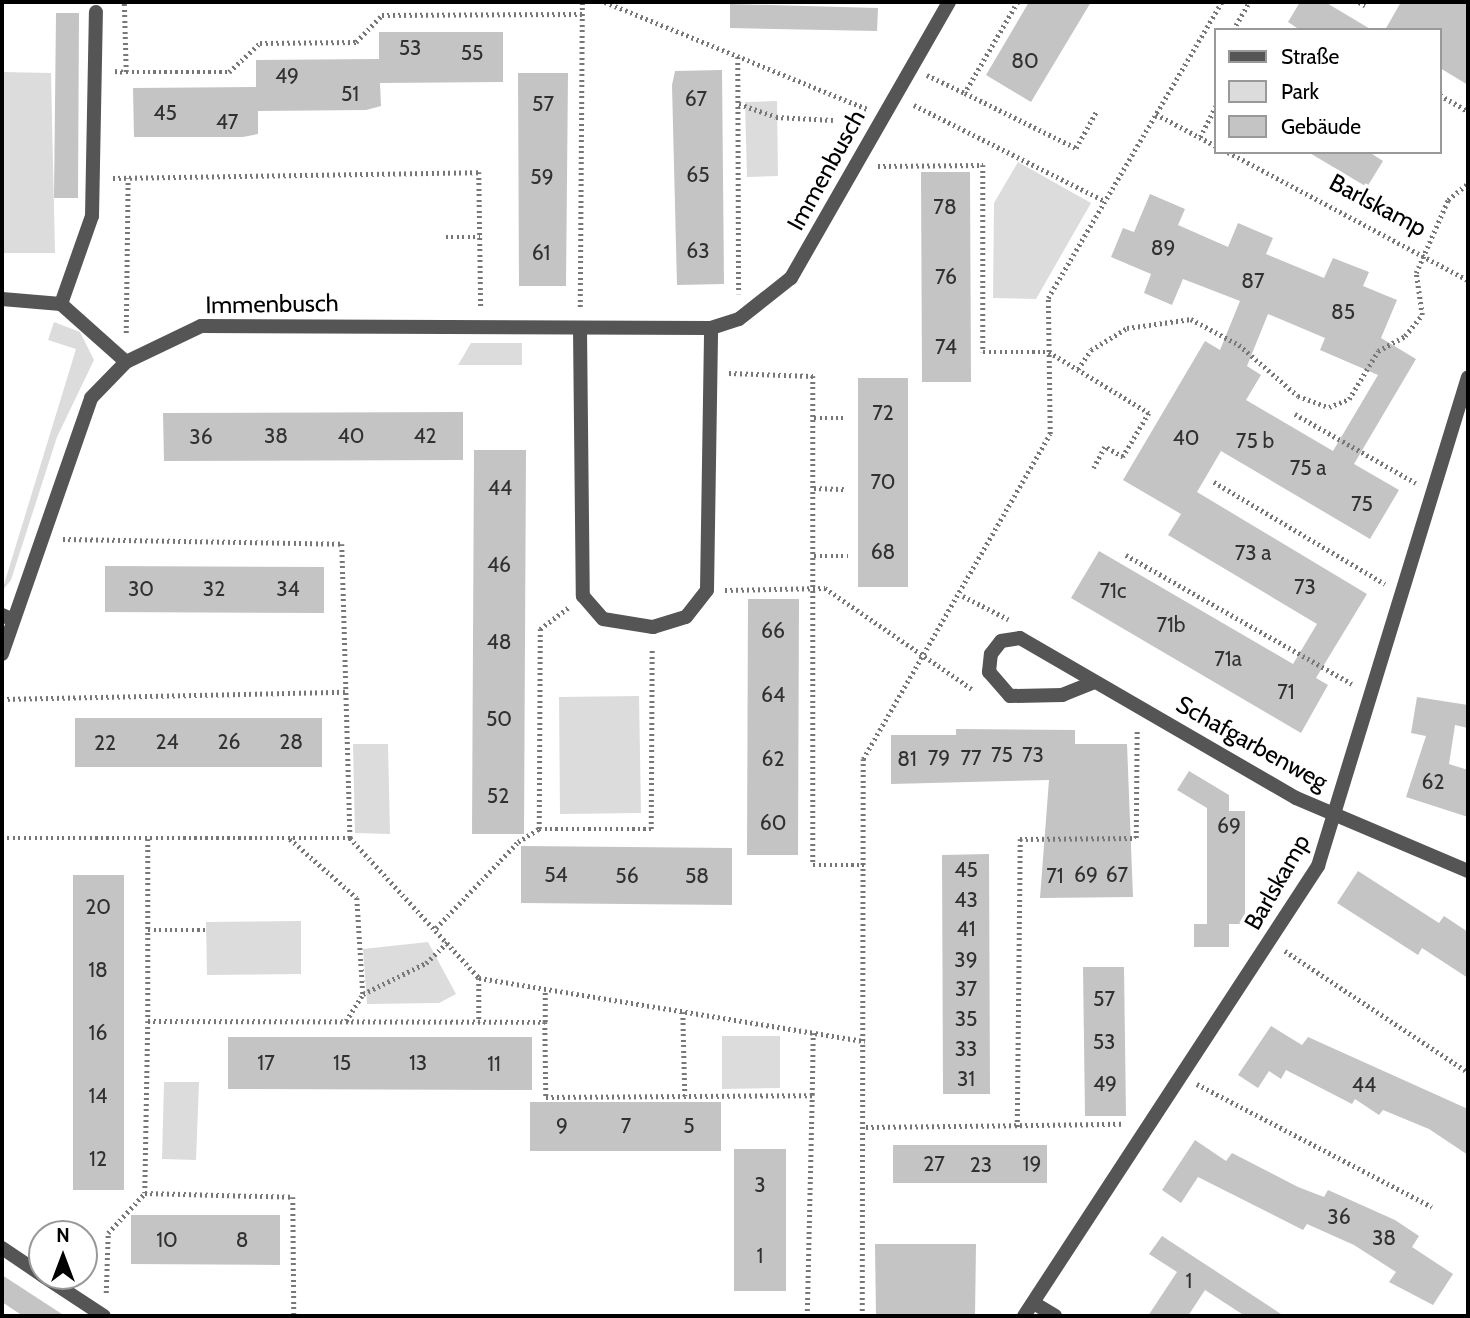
<!DOCTYPE html>
<html>
<head>
<meta charset="utf-8">
<style>
  body { margin:0 }
  #map { position:relative; width:1470px; height:1318px; overflow:hidden; background:#fff; font-family:Cabin,sans-serif }
  div>[style] { position:absolute }
  .green>* { inset:0; background:#dcdcdc }
  .building>* { inset:0; background:#c4c4c4 }
  .path>* { height:4.5px; margin-top:-2.25px; transform-origin:0; background:repeating-linear-gradient(90deg,#777 0 2px,transparent 0 5.5px) }
  .service>* { height:14px; margin:-7px; padding:0 7px; transform-origin:7px; border-radius:7px; background:#555 }
  .minor>* { height:14px; margin:-7px; padding:0 7px; transform-origin:7px; border-radius:7px; background:#555 }
  span { translate:-50% -50%; white-space:nowrap; text-align:center; line-height:1.15; -webkit-text-stroke:7px #fff; paint-order:stroke }
  .number-label { font-size:21px; color:#313131 }
  .number-label span { -webkit-text-stroke-width:0 }
  .street-label { font-size:24px; color:#000 }
  .frame { position:absolute; inset:0; border:4px solid #000; pointer-events:none }
  .legend { position:absolute; left:1214px; top:28px; width:228px; height:126px; box-sizing:border-box; background:#fff; border:2px solid #999; margin:0; padding:9px 12px; list-style:none; font-size:21px; color:#000 }
  .legend li { display:flex; align-items:center; gap:14px; height:35px }
  .legend b { width:35px; border:2px solid #999 }
  .north { position:absolute; left:28px; top:1220px; width:70px; height:70px; box-sizing:border-box; background:#fff; border:2px solid #999; border-radius:50%; rotate:0deg; font-size:19px; font-weight:700; line-height:28px; text-align:center; color:#000 }
  .north::after { content:''; display:block; margin:auto; width:24px; height:32px; background:#000; clip-path:polygon(50% 0,100% 100%,50% 72%,0 100%) }
</style>
</head>
<body>
<div id="map">
  <div class="green">
    <i style="clip-path:polygon(2px 72px,51px 73px,55px 253px,2px 253px)"></i>
    <i style="clip-path:polygon(777px 101px,778px 176px,747px 177px,745px 102px)"></i>
    <i style="clip-path:polygon(1018px 162px,1091px 203px,1036px 299px,993px 298px,994px 203px)"></i>
    <i style="clip-path:polygon(54px 322px,80px 332px,94px 360px,57px 437px,11px 580px,2px 591px,76px 349px,48px 340px)"></i>
    <i style="clip-path:polygon(471px 343px,522px 343px,522px 365px,458px 365px)"></i>
    <i style="clip-path:polygon(639px 696px,641px 813px,560px 814px,559px 697px)"></i>
    <i style="clip-path:polygon(353px 744px,388px 744px,390px 834px,355px 833px)"></i>
    <i style="clip-path:polygon(301px 921px,301px 974px,207px 975px,206px 922px)"></i>
    <i style="clip-path:polygon(428px 942px,456px 994px,439px 1003px,367px 1004px,363px 949px)"></i>
    <i style="clip-path:polygon(722px 1036px,780px 1036px,780px 1088px,722px 1089px)"></i>
    <i style="clip-path:polygon(164px 1082px,199px 1082px,196px 1160px,162px 1159px)"></i>
  </div>
  <div class="building">
    <i style="clip-path:polygon(1029px 2px,1091px 2px,1031px 102px,986px 75px)"></i>
    <i style="clip-path:polygon(1300px 2px,1325px 2px,1372px 30px,1300px 30px,1288px 22px)"></i>
    <i style="clip-path:polygon(1401px 2px,1468px 2px,1468px 85px,1440px 68px,1440px 30px,1385px 30px)"></i>
    <i style="clip-path:polygon(730px 4px,878px 8px,877px 31px,730px 28px)"></i>
    <i style="clip-path:polygon(56px 13px,79px 13px,78px 198px,54px 198px)"></i>
    <i style="clip-path:polygon(379px 32px,503px 32px,503px 82px,380px 83px,381px 106px,366px 110px,258px 111px,258px 134px,243px 137px,134px 137px,133px 88px,256px 87px,256px 60px,379px 59px)"></i>
    <i style="clip-path:polygon(722px 70px,724px 284px,677px 285px,672px 85px,675px 71px)"></i>
    <i style="clip-path:polygon(518px 73px,568px 73px,566px 286px,519px 286px)"></i>
    <i style="clip-path:polygon(1308px 152px,1369px 152px,1383px 161px,1367px 187px)"></i>
    <i style="clip-path:polygon(921px 172px,970px 172px,971px 382px,922px 382px)"></i>
    <i style="clip-path:polygon(evenodd,1150px 194px,1185px 209px,1178px 225px,1228px 247px,1238px 223px,1273px 238px,1266px 254px,1324px 278px,1333px 258px,1369px 272px,1363px 286px,1397px 300px,1381px 338px,1416px 359px,1354px 464px,1399px 490px,1370px 539px,1221px 451px,1197px 492px,1367px 594px,1316px 678px,1328px 685px,1301px 733px,1071px 598px,1099px 551px,1293px 664px,1317px 624px,1168px 535px,1181px 514px,1123px 480px,1205px 341px,1220px 350px,1240px 301px,1183px 279px,1172px 305px,1144px 293px,1151px 274px,1111px 257px,1123px 228px,1134px 232px,1150px 194px,1268px 314px,1325px 338px,1320px 350px,1378px 375px,1333px 451px,1246px 400px,1261px 375px,1247px 366px,1268px 314px)"></i>
    <i style="clip-path:polygon(858px 378px,908px 378px,908px 587px,858px 587px)"></i>
    <i style="clip-path:polygon(463px 412px,463px 460px,164px 461px,163px 413px)"></i>
    <i style="clip-path:polygon(474px 450px,526px 450px,524px 834px,472px 834px)"></i>
    <i style="clip-path:polygon(105px 566px,324px 567px,324px 613px,105px 612px)"></i>
    <i style="clip-path:polygon(748px 599px,799px 599px,798px 855px,747px 855px)"></i>
    <i style="clip-path:polygon(1417px 697px,1468px 705px,1468px 728px,1455px 725px,1449px 764px,1468px 770px,1468px 817px,1406px 797px,1426px 736px,1411px 733px)"></i>
    <i style="clip-path:polygon(75px 718px,322px 718px,322px 767px,75px 767px)"></i>
    <i style="clip-path:polygon(956px 729px,1075px 730px,1075px 744px,1127px 744px,1133px 897px,1040px 898px,1049px 780px,891px 784px,891px 735px,956px 735px)"></i>
    <i style="clip-path:polygon(1189px 771px,1229px 795px,1229px 811px,1245px 811px,1245px 924px,1229px 924px,1229px 947px,1194px 947px,1194px 924px,1207px 924px,1207px 808px,1177px 790px)"></i>
    <i style="clip-path:polygon(521px 846px,732px 848px,732px 905px,521px 903px)"></i>
    <i style="clip-path:polygon(989px 854px,990px 1094px,943px 1094px,942px 855px)"></i>
    <i style="clip-path:polygon(1358px 871px,1439px 923px,1444px 916px,1468px 932px,1468px 978px,1422px 948px,1418px 955px,1337px 903px)"></i>
    <i style="clip-path:polygon(73px 875px,124px 875px,124px 1190px,73px 1190px)"></i>
    <i style="clip-path:polygon(1083px 967px,1124px 967px,1126px 1116px,1085px 1116px)"></i>
    <i style="clip-path:polygon(1271px 1026px,1302px 1045px,1308px 1037px,1468px 1109px,1468px 1155px,1429px 1129px,1383px 1110px,1379px 1115px,1355px 1099px,1352px 1104px,1286px 1070px,1281px 1079px,1269px 1071px,1258px 1088px,1238px 1075px)"></i>
    <i style="clip-path:polygon(228px 1037px,532px 1037px,532px 1090px,228px 1089px)"></i>
    <i style="clip-path:polygon(530px 1102px,721px 1102px,721px 1151px,530px 1151px)"></i>
    <i style="clip-path:polygon(1195px 1140px,1226px 1161px,1232px 1153px,1298px 1187px,1324px 1197px,1328px 1190px,1395px 1220px,1419px 1236px,1412px 1247px,1453px 1274px,1433px 1305px,1389px 1282px,1396px 1272px,1354px 1245px,1307px 1224px,1303px 1230px,1198px 1177px,1181px 1203px,1162px 1190px)"></i>
    <i style="clip-path:polygon(893px 1145px,1047px 1145px,1047px 1183px,893px 1183px)"></i>
    <i style="clip-path:polygon(734px 1149px,786px 1149px,786px 1291px,734px 1291px)"></i>
    <i style="clip-path:polygon(131px 1215px,280px 1215px,280px 1265px,131px 1264px)"></i>
    <i style="clip-path:polygon(1162px 1236px,1214px 1270px,1284px 1316px,1245px 1316px,1205px 1290px,1188px 1316px,1148px 1316px,1177px 1272px,1149px 1254px)"></i>
    <i style="clip-path:polygon(875px 1244px,976px 1244px,975px 1316px,876px 1316px)"></i>
    <i style="clip-path:polygon(2px 1275px,65px 1316px,23px 1316px,2px 1302px)"></i>
  </div>
  <div class="path">
    <i style="left:605px;top:2px;width:283px;rotate:22.2deg"></i>
    <i style="left:1018px;top:2px;width:105px;rotate:120.2deg"></i>
    <i style="left:965px;top:93px;width:124px;rotate:26.4deg"></i>
    <i style="left:1076px;top:148px;width:41px;rotate:-60.9deg"></i>
    <i style="left:1359px;top:2px;width:7px;rotate:27deg"></i>
    <i style="left:1233px;top:30px;width:32px;rotate:-60deg"></i>
    <i style="left:738px;top:57px;width:237px;rotate:89.8deg"></i>
    <i style="left:115px;top:71px;width:11px;rotate:5deg"></i>
    <i style="left:126px;top:72px;width:70px;rotate:-91.6deg"></i>
    <i style="left:126px;top:72px;width:103px"></i>
    <i style="left:229px;top:72px;width:42px;rotate:-43.1deg"></i>
    <i style="left:260px;top:43px;width:96px;rotate:-0.6deg"></i>
    <i style="left:356px;top:42px;width:37px;rotate:-46deg"></i>
    <i style="left:382px;top:15px;width:200px;rotate:-0.3deg"></i>
    <i style="left:927px;top:75px;width:42px;rotate:25.3deg"></i>
    <i style="left:1440px;top:95px;width:32px;rotate:30deg"></i>
    <i style="left:739px;top:104px;width:39px;rotate:19deg"></i>
    <i style="left:776px;top:117px;width:57px;rotate:3deg"></i>
    <i style="left:914px;top:105px;width:214px;rotate:26.7deg"></i>
    <i style="left:1156px;top:114px;width:68px;rotate:28.1deg"></i>
    <i style="left:1200px;top:137px;width:36px;rotate:-63deg"></i>
    <i style="left:1228px;top:152px;width:272px;rotate:28.1deg"></i>
    <i style="left:878px;top:166px;width:105px;rotate:-0.5deg"></i>
    <i style="left:983px;top:165px;width:187px;rotate:90deg"></i>
    <i style="left:983px;top:352px;width:66px"></i>
    <i style="left:1049px;top:352px;width:117px;rotate:31.4deg"></i>
    <i style="left:1149px;top:413px;width:51px;rotate:120.6deg"></i>
    <i style="left:1123px;top:457px;width:21px;rotate:-151deg"></i>
    <i style="left:1105px;top:447px;width:24px;rotate:118deg"></i>
    <i style="left:113px;top:178px;width:366px;rotate:-0.9deg"></i>
    <i style="left:479px;top:172px;width:137px;rotate:89.2deg"></i>
    <i style="left:446px;top:237px;width:34px"></i>
    <i style="left:580px;top:307px;width:305px;rotate:-89.6deg"></i>
    <i style="left:126px;top:333px;width:155px;rotate:-89.3deg"></i>
    <i style="left:1078px;top:369px;width:23px;rotate:-56deg"></i>
    <i style="left:1091px;top:350px;width:42px;rotate:-31.4deg"></i>
    <i style="left:1127px;top:328px;width:65px;rotate:-8deg"></i>
    <i style="left:1191px;top:319px;width:55px;rotate:28.4deg"></i>
    <i style="left:1239px;top:345px;width:78px;rotate:40.8deg"></i>
    <i style="left:1298px;top:396px;width:33px;rotate:20deg"></i>
    <i style="left:1329px;top:407px;width:22px;rotate:-22deg"></i>
    <i style="left:1349px;top:399px;width:56px;rotate:-58.9deg"></i>
    <i style="left:1378px;top:351px;width:31px;rotate:-29deg"></i>
    <i style="left:1405px;top:336px;width:27px;rotate:-51deg"></i>
    <i style="left:1422px;top:315px;width:42px;rotate:-98.1deg"></i>
    <i style="left:1416px;top:273px;width:80px;rotate:-66.3deg"></i>
    <i style="left:1448px;top:200px;width:26px;rotate:-40deg"></i>
    <i style="left:729px;top:373px;width:84px;rotate:2deg"></i>
    <i style="left:813px;top:376px;width:489px;rotate:90deg"></i>
    <i style="left:813px;top:865px;width:51px"></i>
    <i style="left:1295px;top:414px;width:139px;rotate:29.7deg"></i>
    <i style="left:814px;top:418px;width:33px"></i>
    <i style="left:1214px;top:482px;width:199px;rotate:30.8deg"></i>
    <i style="left:814px;top:488px;width:33px;rotate:2deg"></i>
    <i style="left:63px;top:539px;width:279px;rotate:1deg"></i>
    <i style="left:342px;top:544px;width:294px;rotate:88.4deg"></i>
    <i style="left:1126px;top:555px;width:260px;rotate:29.7deg"></i>
    <i style="left:814px;top:556px;width:34px"></i>
    <i style="left:725px;top:590px;width:100px;rotate:-1.1deg"></i>
    <i style="left:825px;top:588px;width:178px;rotate:34.5deg"></i>
    <i style="left:963px;top:596px;width:51px;rotate:27.1deg"></i>
    <i style="left:2px;top:699px;width:343px;rotate:-1.2deg"></i>
    <i style="left:539px;top:829px;width:200px;rotate:-89.7deg"></i>
    <i style="left:540px;top:629px;width:36px;rotate:-37deg"></i>
    <i style="left:2px;top:838px;width:348px"></i>
    <i style="left:350px;top:838px;width:190px;rotate:47.3deg"></i>
    <i style="left:479px;top:978px;width:44px;rotate:90deg"></i>
    <i style="left:148px;top:839px;width:182px;rotate:90deg"></i>
    <i style="left:148px;top:1021px;width:397px;rotate:0.1deg"></i>
    <i style="left:545px;top:1022px;width:33px;rotate:-90deg"></i>
    <i style="left:290px;top:839px;width:89px;rotate:41.4deg"></i>
    <i style="left:357px;top:898px;width:96px;rotate:86.4deg"></i>
    <i style="left:436px;top:928px;width:119px;rotate:-46.4deg"></i>
    <i style="left:518px;top:842px;width:25px;rotate:-32deg"></i>
    <i style="left:539px;top:829px;width:112px"></i>
    <i style="left:651px;top:829px;width:181px;rotate:-89.7deg"></i>
    <i style="left:148px;top:930px;width:58px"></i>
    <i style="left:1285px;top:951px;width:219px;rotate:33.5deg"></i>
    <i style="left:479px;top:978px;width:391px;rotate:9.3deg"></i>
    <i style="left:683px;top:1012px;width:84px;rotate:88.6deg"></i>
    <i style="left:148px;top:1021px;width:172px;rotate:91deg"></i>
    <i style="left:145px;top:1193px;width:148px;rotate:1.5deg"></i>
    <i style="left:293px;top:1197px;width:119px;rotate:89.5deg"></i>
    <i style="left:346px;top:1021px;width:32px;rotate:-58deg"></i>
    <i style="left:363px;top:994px;width:70px;rotate:-26.2deg"></i>
    <i style="left:426px;top:963px;width:30px;rotate:-44deg"></i>
    <i style="left:545px;top:1022px;width:75px;rotate:89.2deg"></i>
    <i style="left:546px;top:1097px;width:266px;rotate:-0.4deg"></i>
    <i style="left:812px;top:1095px;width:62px;rotate:-89.1deg"></i>
    <i style="left:1197px;top:1084px;width:265px;rotate:27.6deg"></i>
    <i style="left:866px;top:1127px;width:258px;rotate:-0.7deg"></i>
    <i style="left:1017px;top:1127px;width:288px;rotate:-89.4deg"></i>
    <i style="left:1020px;top:839px;width:116px;rotate:-0.5deg"></i>
    <i style="left:1136px;top:838px;width:109px;rotate:-89.5deg"></i>
    <i style="left:106px;top:1293px;width:60px;rotate:-88.1deg"></i>
    <i style="left:108px;top:1233px;width:54px;rotate:-47.2deg"></i>
    <i style="left:807px;top:1316px;width:221px;rotate:-88.7deg"></i>
    <i style="left:862px;top:1316px;width:557px;rotate:-89.9deg"></i>
    <i style="left:863px;top:759px;width:375px;rotate:-60.1deg"></i>
    <i style="left:1050px;top:434px;width:136px;rotate:-90.8deg"></i>
    <i style="left:1048px;top:298px;width:343px;rotate:-59.6deg"></i>
  </div>
  <div class="service">
    <i style="left:2px;top:299px;width:59px;rotate:4.8deg"></i>
    <i style="left:61px;top:304px;width:87px;rotate:41.7deg"></i>
    <i style="left:61px;top:304px;width:93px;rotate:-70.6deg"></i>
    <i style="left:92px;top:216px;width:204px;rotate:-88.9deg"></i>
    <i style="left:580px;top:329px;width:267px;rotate:89.4deg"></i>
    <i style="left:583px;top:596px;width:30px;rotate:49deg"></i>
    <i style="left:603px;top:619px;width:51px;rotate:9.1deg"></i>
    <i style="left:653px;top:627px;width:34px;rotate:-17deg"></i>
    <i style="left:686px;top:617px;width:34px;rotate:-52deg"></i>
    <i style="left:707px;top:590px;width:262px;rotate:-89.1deg"></i>
    <i style="left:2px;top:615px;width:12px;rotate:24deg"></i>
  </div>
  <div class="minor">
    <i style="left:2px;top:654px;width:271px;rotate:-70.8deg"></i>
    <i style="left:91px;top:398px;width:50px;rotate:-45.8deg"></i>
    <i style="left:126px;top:362px;width:83px;rotate:-25.6deg"></i>
    <i style="left:201px;top:326px;width:510px;rotate:0.22deg"></i>
    <i style="left:711px;top:328px;width:29px;rotate:-18deg"></i>
    <i style="left:739px;top:319px;width:66px;rotate:-38.3deg"></i>
    <i style="left:791px;top:278px;width:318px;rotate:-60.2deg"></i>
    <i style="left:1092px;top:683px;width:31px;rotate:158deg"></i>
    <i style="left:1063px;top:695px;width:53px;rotate:178.9deg"></i>
    <i style="left:1010px;top:696px;width:32px;rotate:-131deg"></i>
    <i style="left:989px;top:672px;width:18px;rotate:-84deg"></i>
    <i style="left:991px;top:654px;width:16px;rotate:-52deg"></i>
    <i style="left:1001px;top:641px;width:19px;rotate:-9deg"></i>
    <i style="left:1020px;top:638px;width:319px;rotate:30.1deg"></i>
    <i style="left:1296px;top:798px;width:187px;rotate:23deg"></i>
    <i style="left:2px;top:1248px;width:48px;rotate:34deg"></i>
    <i style="left:43px;top:1276px;width:73px;rotate:33.3deg"></i>
    <i style="left:1037px;top:1305px;width:21px;rotate:31deg"></i>
    <i style="left:1024px;top:1316px;width:538px;rotate:-56.84deg"></i>
    <i style="left:1318px;top:866px;width:511px;rotate:-72.95deg"></i>
  </div>
  <div class="number-label">
    <span style="left:410px;top:48px">53</span>
    <span style="left:472px;top:53px">55</span>
    <span style="left:1025px;top:61px">80</span>
    <span style="left:287px;top:76px">49</span>
    <span style="left:350px;top:94px">51</span>
    <span style="left:696px;top:99px">67</span>
    <span style="left:543px;top:104px">57</span>
    <span style="left:165px;top:113px">45</span>
    <span style="left:227px;top:122px">47</span>
    <span style="left:698px;top:175px">65</span>
    <span style="left:542px;top:177px">59</span>
    <span style="left:945px;top:207px">78</span>
    <span style="left:1163px;top:248px">89</span>
    <span style="left:698px;top:251px">63</span>
    <span style="left:541px;top:253px">61</span>
    <span style="left:946px;top:277px">76</span>
    <span style="left:1253px;top:281px">87</span>
    <span style="left:1343px;top:312px">85</span>
    <span style="left:946px;top:347px">74</span>
    <span style="left:883px;top:413px">72</span>
    <span style="left:276px;top:436px">38</span>
    <span style="left:351px;top:436px">40</span>
    <span style="left:425px;top:436px">42</span>
    <span style="left:201px;top:437px">36</span>
    <span style="left:1186px;top:438px">40</span>
    <span style="left:1255px;top:441px">75 b</span>
    <span style="left:1308px;top:468px">75 a</span>
    <span style="left:883px;top:482px">70</span>
    <span style="left:500px;top:488px">44</span>
    <span style="left:1362px;top:504px">75</span>
    <span style="left:883px;top:552px">68</span>
    <span style="left:1253px;top:553px">73 a</span>
    <span style="left:499px;top:565px">46</span>
    <span style="left:1305px;top:587px">73</span>
    <span style="left:141px;top:589px">30</span>
    <span style="left:214px;top:589px">32</span>
    <span style="left:288px;top:589px">34</span>
    <span style="left:1113px;top:591px">71c</span>
    <span style="left:1171px;top:625px">71b</span>
    <span style="left:773px;top:631px">66</span>
    <span style="left:499px;top:642px">48</span>
    <span style="left:1228px;top:659px">71a</span>
    <span style="left:1286px;top:692px">71</span>
    <span style="left:773px;top:695px">64</span>
    <span style="left:499px;top:719px">50</span>
    <span style="left:167px;top:742px">24</span>
    <span style="left:229px;top:742px">26</span>
    <span style="left:291px;top:742px">28</span>
    <span style="left:105px;top:743px">22</span>
    <span style="left:1002px;top:755px">75</span>
    <span style="left:1033px;top:755px">73</span>
    <span style="left:939px;top:758px">79</span>
    <span style="left:971px;top:758px">77</span>
    <span style="left:773px;top:759px">62</span>
    <span style="left:907px;top:759px">81</span>
    <span style="left:1433px;top:782px">62</span>
    <span style="left:498px;top:796px">52</span>
    <span style="left:773px;top:823px">60</span>
    <span style="left:1229px;top:826px">69</span>
    <span style="left:966px;top:870px">45</span>
    <span style="left:556px;top:875px">54</span>
    <span style="left:1086px;top:875px">69</span>
    <span style="left:1117px;top:875px">67</span>
    <span style="left:627px;top:876px">56</span>
    <span style="left:697px;top:876px">58</span>
    <span style="left:1055px;top:876px">71</span>
    <span style="left:966px;top:900px">43</span>
    <span style="left:98px;top:907px">20</span>
    <span style="left:966px;top:929px">41</span>
    <span style="left:966px;top:960px">39</span>
    <span style="left:98px;top:970px">18</span>
    <span style="left:966px;top:989px">37</span>
    <span style="left:1104px;top:999px">57</span>
    <span style="left:966px;top:1019px">35</span>
    <span style="left:98px;top:1033px">16</span>
    <span style="left:1104px;top:1042px">53</span>
    <span style="left:966px;top:1049px">33</span>
    <span style="left:266px;top:1063px">17</span>
    <span style="left:342px;top:1063px">15</span>
    <span style="left:418px;top:1063px">13</span>
    <span style="left:494px;top:1064px">11</span>
    <span style="left:966px;top:1079px">31</span>
    <span style="left:1105px;top:1084px">49</span>
    <span style="left:1364px;top:1085px">44</span>
    <span style="left:98px;top:1096px">14</span>
    <span style="left:562px;top:1126px">9</span>
    <span style="left:626px;top:1126px">7</span>
    <span style="left:689px;top:1126px">5</span>
    <span style="left:98px;top:1159px">12</span>
    <span style="left:934px;top:1164px">27</span>
    <span style="left:1032px;top:1164px">19</span>
    <span style="left:981px;top:1165px">23</span>
    <span style="left:760px;top:1185px">3</span>
    <span style="left:1339px;top:1217px">36</span>
    <span style="left:1384px;top:1238px">38</span>
    <span style="left:167px;top:1240px">10</span>
    <span style="left:242px;top:1240px">8</span>
    <span style="left:760px;top:1256px">1</span>
    <span style="left:1189px;top:1281px">1</span>
  </div>
  <div class="street-label">
    <span style="left:826px;top:170px;rotate:-61deg">Immenbusch</span>
    <span style="left:1378px;top:205px;rotate:28deg">Barlskamp</span>
    <span style="left:272px;top:304px;rotate:-1deg">Immenbusch</span>
    <span style="left:1252px;top:743px;rotate:29deg">Schafgarbenweg</span>
    <span style="left:1277px;top:882px;rotate:-60deg">Barlskamp</span>
  </div>
  <div class="frame"></div>
  <ul class="legend">
  <li><b style="height:9px;background:#555"></b>Straße</li>
  <li><b style="height:19px;background:#dcdcdc"></b>Park</li>
  <li><b style="height:19px;background:#c4c4c4"></b>Gebäude</li>
  </ul>
  <div class="north">N</div>
</div>
</body>
</html>
